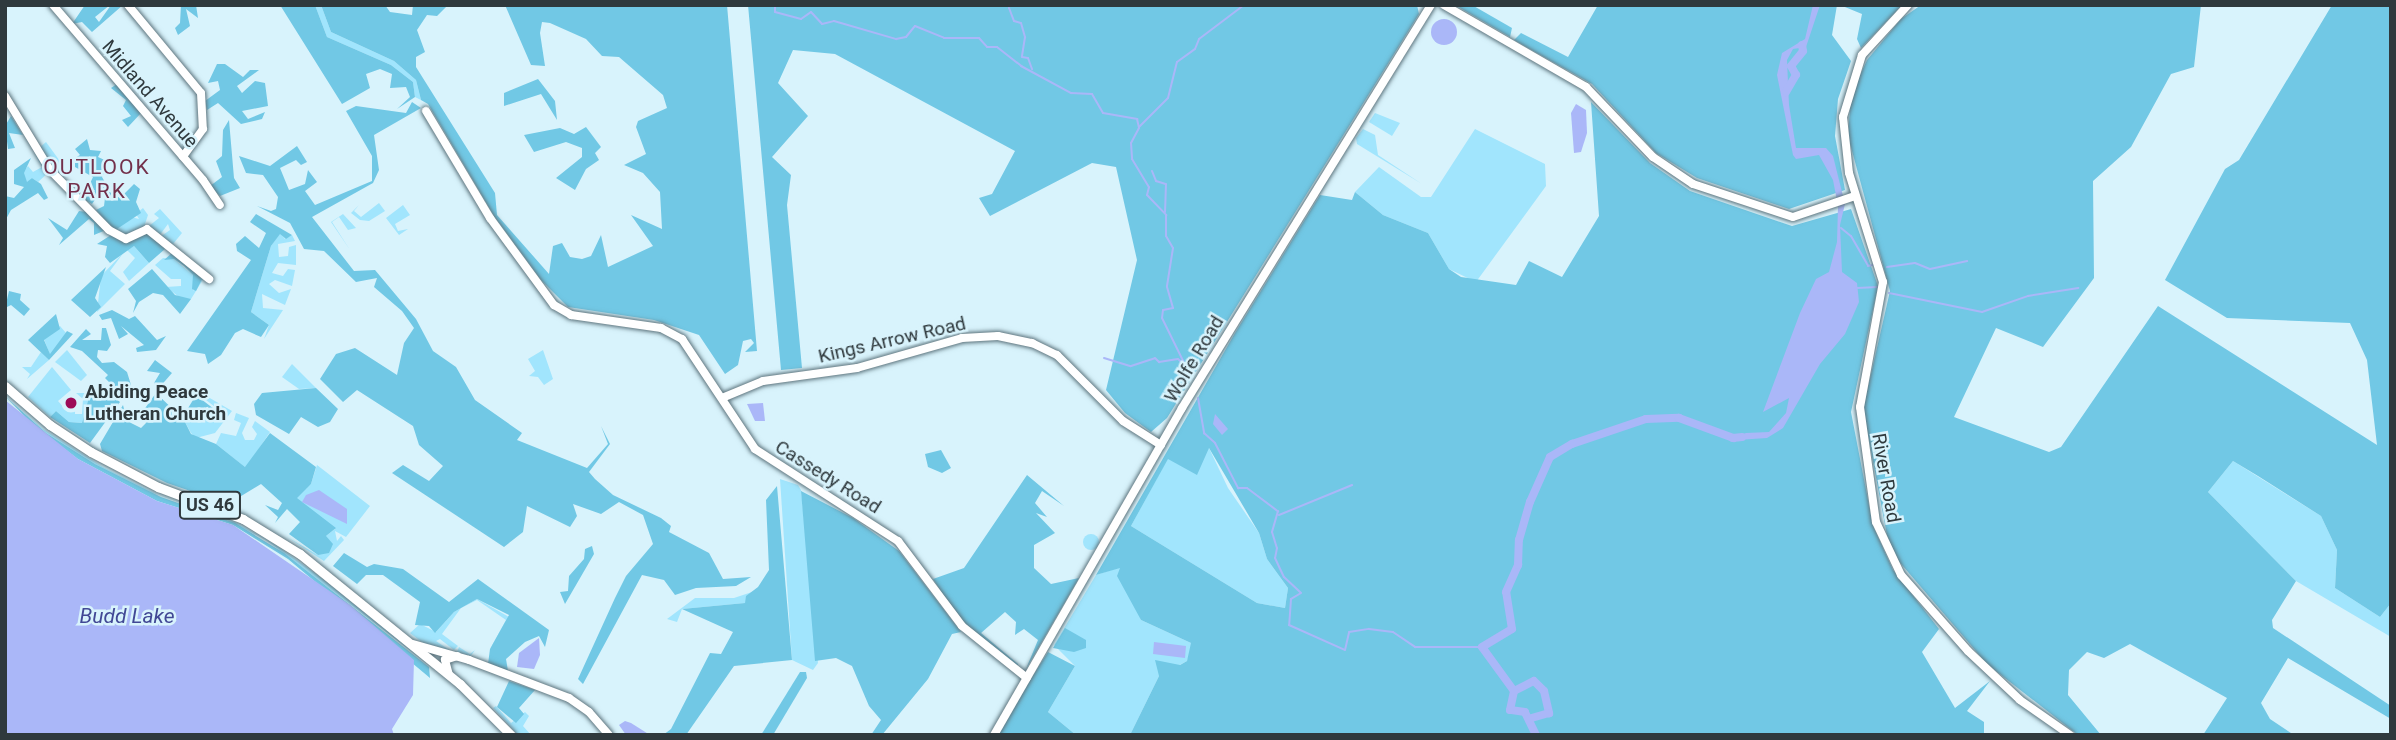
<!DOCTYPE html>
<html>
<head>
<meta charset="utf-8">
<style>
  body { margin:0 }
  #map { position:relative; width:2396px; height:740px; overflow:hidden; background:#d8f3fc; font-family:Roboto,sans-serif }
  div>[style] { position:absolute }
  .green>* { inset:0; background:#a1e5fd }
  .round { border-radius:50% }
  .forest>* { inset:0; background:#71c8e5 }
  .water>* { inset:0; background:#aab7f8 }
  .stream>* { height:2px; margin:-1px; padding:0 1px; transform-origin:1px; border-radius:1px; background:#aab7f8 }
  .river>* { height:8px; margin:-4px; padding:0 4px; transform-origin:4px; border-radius:4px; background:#aab7f8 }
  .roads { filter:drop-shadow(0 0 2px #5e757e) drop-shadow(0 0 2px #5e757e) }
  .secondary>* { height:8px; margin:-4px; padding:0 4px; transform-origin:4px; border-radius:4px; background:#fff }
  .primary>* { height:9px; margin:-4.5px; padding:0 4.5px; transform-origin:4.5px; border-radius:4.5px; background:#fff }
  .dots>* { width:19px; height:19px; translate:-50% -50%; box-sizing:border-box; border:4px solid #d8f3fc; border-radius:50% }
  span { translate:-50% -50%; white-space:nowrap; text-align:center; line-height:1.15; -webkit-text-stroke:5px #d8f3fc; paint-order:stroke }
  .shield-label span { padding:2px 5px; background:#d8f3fc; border:2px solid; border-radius:5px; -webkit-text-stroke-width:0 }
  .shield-label { font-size:18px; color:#2f393d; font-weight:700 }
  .street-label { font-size:19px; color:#2f393d }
  .poi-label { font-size:19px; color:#2f393d; font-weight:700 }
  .left { translate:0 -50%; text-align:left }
  .neighbourhood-label { font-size:21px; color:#73304b; letter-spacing:2px }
  .water-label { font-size:21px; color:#414895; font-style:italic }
  .frame { position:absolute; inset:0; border:7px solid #2f393d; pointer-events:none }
</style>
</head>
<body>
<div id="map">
  <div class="green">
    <i style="clip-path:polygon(315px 5px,321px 5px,331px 32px,394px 61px,416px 80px,421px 100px,415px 97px,413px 82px,391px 65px,327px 37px)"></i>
    <i style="clip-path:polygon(1375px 113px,1400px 123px,1392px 136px,1369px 122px)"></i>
    <i style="clip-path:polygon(1363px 129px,1375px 135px,1378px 155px,1422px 184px,1357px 144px,1356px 138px)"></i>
    <i style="clip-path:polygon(1475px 129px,1545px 164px,1546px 186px,1476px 282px,1449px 269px,1428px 233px,1383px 215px,1355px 192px,1379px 167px,1421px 197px,1431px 197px)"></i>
    <i style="clip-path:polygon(46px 142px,65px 168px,57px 175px,39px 148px)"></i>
    <i style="clip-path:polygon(34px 153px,49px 172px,38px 182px,32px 178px,26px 186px,22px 173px,28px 166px,33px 172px,42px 167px)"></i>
    <i style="clip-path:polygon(379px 203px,385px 211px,369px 221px,360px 220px,351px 213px,359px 205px,354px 211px,361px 217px)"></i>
    <i style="clip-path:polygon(403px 205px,410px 215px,395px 224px,398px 231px,408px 229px,399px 235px,386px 218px)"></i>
    <i style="clip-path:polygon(143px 208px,148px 215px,144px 227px,128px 236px,114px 231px,131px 217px,139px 219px,136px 214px)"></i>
    <i style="clip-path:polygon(160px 209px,182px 233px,173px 244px,160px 237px,170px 230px,168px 224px,159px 236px,149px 226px,159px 218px,154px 214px)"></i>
    <i style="clip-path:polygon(343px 214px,356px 228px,348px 230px,339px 217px,332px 222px,350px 250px,331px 222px)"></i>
    <i style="clip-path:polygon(280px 233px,285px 239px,292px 235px,295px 241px,278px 244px,279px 257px,288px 256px,289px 247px,296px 245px,296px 265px,278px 263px,272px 273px,283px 276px,288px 269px,295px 270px,292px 286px,275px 280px,269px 284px,279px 293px,291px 289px,285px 305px,262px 294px,263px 308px,283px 310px,264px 339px,269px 325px,251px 312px,271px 246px)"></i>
    <i style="clip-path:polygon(134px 246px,149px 263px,129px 281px,123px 272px,135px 258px,127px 250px)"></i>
    <i style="clip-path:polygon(124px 252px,110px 271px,125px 284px,97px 312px,101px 276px)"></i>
    <i style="clip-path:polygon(163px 258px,174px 259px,193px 275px,193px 291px,200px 276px,204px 278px,191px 299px,183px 300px,166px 287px,181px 286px,181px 279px,171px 279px,155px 265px)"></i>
    <i style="clip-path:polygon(60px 326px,66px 333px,65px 338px,50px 355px,44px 339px)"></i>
    <i style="clip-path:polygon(67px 350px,87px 375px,81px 381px,55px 362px)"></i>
    <i style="clip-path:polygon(543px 350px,553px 379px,544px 385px,538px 377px,529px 376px,535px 371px,528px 359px)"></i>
    <i style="clip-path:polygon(41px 352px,49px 360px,27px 379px,30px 374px,22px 367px,31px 367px)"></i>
    <i style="clip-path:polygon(292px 364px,316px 388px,299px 389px,282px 377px)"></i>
    <i style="clip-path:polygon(52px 367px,71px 390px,58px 401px,67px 411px,75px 407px,75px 414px,82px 414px,83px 399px,76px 393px,90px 393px,82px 423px,69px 422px,56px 411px,50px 417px,28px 397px)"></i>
    <i style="clip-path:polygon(191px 387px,232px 411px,215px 433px,196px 438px,191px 433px,184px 420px,189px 413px,204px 411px,207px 416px,215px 407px,201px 396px,193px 400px,185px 394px)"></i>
    <i style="clip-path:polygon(5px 395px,43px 429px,103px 467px,161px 496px,235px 522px,277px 546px,333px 586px,433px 668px,266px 540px,219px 516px,153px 493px,95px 464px,46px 433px)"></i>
    <i style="clip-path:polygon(236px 413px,249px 418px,242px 433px,245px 440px,254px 440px,257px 434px,252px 427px,255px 421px,270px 432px,246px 468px,216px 444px,221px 433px,236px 436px,241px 423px,234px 420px)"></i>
    <i style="clip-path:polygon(1209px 448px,1228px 488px,1259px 533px,1267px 559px,1288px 588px,1285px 608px,1257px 603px,1131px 526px,1168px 458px)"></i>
    <i style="clip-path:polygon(2233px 461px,2321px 516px,2337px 550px,2335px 588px,2380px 617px,2391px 603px,2391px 637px,2296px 581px,2208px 492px)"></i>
    <i style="clip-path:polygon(317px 465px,370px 506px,346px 537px,335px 531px,337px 541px,341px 536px,344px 540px,324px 561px,287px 537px,318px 555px,326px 536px,335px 529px,296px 498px,311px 484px)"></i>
    <i style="clip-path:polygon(780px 479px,798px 485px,801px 490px,818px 663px,813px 670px,792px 660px)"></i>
    <i class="round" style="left:1083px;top:534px;width:16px;height:16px"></i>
    <i style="clip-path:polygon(1121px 567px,1141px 620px,1191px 643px,1191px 651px,1187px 661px,1159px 676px,1130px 735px,1076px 735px,1048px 712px,1075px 666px,1054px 645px,1096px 575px)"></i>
    <i style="clip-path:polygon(752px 592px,745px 603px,682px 609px,677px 622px,667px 619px,695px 598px,734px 598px)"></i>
    <i style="clip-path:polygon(477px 599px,511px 618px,490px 649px,506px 620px,477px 600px,461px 608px,442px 634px,458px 646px,454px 650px,440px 639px,436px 641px,451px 651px,457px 652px,459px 647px,470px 654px,475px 650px,470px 657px,427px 646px,410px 633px,420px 624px,436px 632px,454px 612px)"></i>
    <i style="clip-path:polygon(496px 706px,511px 723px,525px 712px,529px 716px,523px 726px,531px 735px,518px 735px,493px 708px)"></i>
  </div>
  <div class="forest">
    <i style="clip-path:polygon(85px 5px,110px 5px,95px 17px,99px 22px,111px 5px,123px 5px,92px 32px,82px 22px,72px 24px)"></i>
    <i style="clip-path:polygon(181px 5px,196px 5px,198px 18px,186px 9px,190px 26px,178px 35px,175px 28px,180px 23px)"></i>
    <i style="clip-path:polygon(280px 5px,315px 5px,327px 37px,391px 65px,413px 82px,415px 97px,397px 109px,410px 97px,406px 87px,390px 88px,392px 74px,380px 69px,366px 74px,370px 88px,342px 104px)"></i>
    <i style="clip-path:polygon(321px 5px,385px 5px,390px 12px,412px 15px,413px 5px,448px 5px,437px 16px,427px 15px,417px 30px,425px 52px,416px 57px,416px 67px,495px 193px,497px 215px,549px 274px,553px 246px,562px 243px,570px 257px,582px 259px,591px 256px,601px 235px,608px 267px,653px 246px,631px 215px,662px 229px,660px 192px,643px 173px,624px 165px,646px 154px,636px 127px,638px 121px,667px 108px,663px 95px,619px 57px,602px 56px,586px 39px,550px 23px,542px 22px,540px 33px,545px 66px,531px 65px,505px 5px,727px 5px,757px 351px,745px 352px,754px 343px,751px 339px,743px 341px,738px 365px,725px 374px,699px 335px,654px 320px,568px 307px,541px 280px,494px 216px,428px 104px,421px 100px,416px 80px,394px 61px,331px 32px)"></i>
    <i style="clip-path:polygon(748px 5px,1417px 5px,1419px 14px,1167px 418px,1151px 432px,1125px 413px,1106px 390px,1137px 260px,1116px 167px,1092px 163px,990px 216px,979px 198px,992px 194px,1015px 151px,835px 54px,793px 50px,778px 83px,808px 116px,772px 157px,791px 175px,787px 205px,802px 368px,781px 370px)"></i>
    <i style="clip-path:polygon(1455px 5px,1472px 5px,1512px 28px,1510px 37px)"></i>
    <i style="clip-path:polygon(1598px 5px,1837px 5px,1832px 35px,1851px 61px,1838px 99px,1835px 136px,1845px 190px,1789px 209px,1697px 178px,1656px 153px,1592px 84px,1514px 40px,1521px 33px,1568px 57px)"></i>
    <i style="clip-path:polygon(1840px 5px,1869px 6px,1902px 5px,1861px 48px,1857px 39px,1862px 14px)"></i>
    <i style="clip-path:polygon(1921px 5px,2201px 5px,2194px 67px,2171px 74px,2131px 147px,2093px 181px,2094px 278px,2043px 347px,1996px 328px,1954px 417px,2049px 452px,2061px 447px,2158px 306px,2377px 445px,2367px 360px,2350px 323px,2227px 318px,2165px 280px,2225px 169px,2239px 160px,2332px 5px,2391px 5px,2391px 603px,2380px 617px,2335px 588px,2337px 550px,2321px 516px,2258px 476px,2233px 461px,2208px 492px,2296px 581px,2272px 620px,2273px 628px,2391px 706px,2391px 719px,2288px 658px,2261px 703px,2270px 719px,2294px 735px,2203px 735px,2227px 698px,2130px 644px,2104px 658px,2087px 652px,2069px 670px,2068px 695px,2101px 735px,2078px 735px,1987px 664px,1890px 551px,1863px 409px,1890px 291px,1848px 136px,1851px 95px,1867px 60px,1901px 19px)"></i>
    <i style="clip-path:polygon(217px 64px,225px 64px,243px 77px,250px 70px,259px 70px,237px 86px,242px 93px,255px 81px,265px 83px,268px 106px,242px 111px,248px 119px,265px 112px,262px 119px,241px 124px,218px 103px,207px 110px,205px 101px,220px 90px,218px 81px,208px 83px)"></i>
    <i style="clip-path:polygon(538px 79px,555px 101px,557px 120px,541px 94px,504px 106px,504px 93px)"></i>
    <i style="clip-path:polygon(117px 84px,142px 112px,128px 127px,122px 120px,131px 116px,123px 106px,126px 100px,111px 88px)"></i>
    <i style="clip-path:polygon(412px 102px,421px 108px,374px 135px,379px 170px,373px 183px,312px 217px,354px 271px,375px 270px,416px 319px,433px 351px,456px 367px,475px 400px,522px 433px,517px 440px,587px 468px,608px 444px,601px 426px,610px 444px,589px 472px,595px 479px,613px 495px,661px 518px,671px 526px,669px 532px,709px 553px,723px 579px,751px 577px,736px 586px,696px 588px,675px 595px,664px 580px,642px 575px,583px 684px,578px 679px,615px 598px,626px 576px,653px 544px,643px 515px,619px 502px,601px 514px,573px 504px,577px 516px,570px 527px,527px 506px,523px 532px,504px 547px,392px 473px,403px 465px,429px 481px,443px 466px,419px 445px,413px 426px,357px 390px,343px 402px,320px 379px,336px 354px,355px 348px,397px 375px,404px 343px,414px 328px,402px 311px,374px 287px,377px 278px,356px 282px,324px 251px,304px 249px,290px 223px,257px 206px,271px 211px,276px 209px,278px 197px,263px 175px,246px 173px,239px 156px,270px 166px,297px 146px,307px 162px,301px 165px,296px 160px,280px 168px,289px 190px,305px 184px,308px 170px,317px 182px,305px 191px,315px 205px,372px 181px,372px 156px,346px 111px,356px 106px,406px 113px)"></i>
    <i style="clip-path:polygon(evenodd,1591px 102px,1650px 163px,1690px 191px,1792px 226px,1851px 209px,1878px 286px,1851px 412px,1873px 526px,1893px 570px,1939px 629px,1922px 652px,1955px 708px,1990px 681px,1967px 711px,1984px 722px,1984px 735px,1130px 735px,1159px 676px,1155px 660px,1180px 665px,1187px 661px,1191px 643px,1141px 620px,1117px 576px,1120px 568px,1096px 575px,1235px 333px,1320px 195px,1352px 200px,1355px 192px,1383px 215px,1428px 233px,1449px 269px,1461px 277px,1516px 285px,1529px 261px,1562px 277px,1599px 216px,1591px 102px,1209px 448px,1259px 533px,1267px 559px,1288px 588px,1285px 608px,1257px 603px,1131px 526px,1168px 459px,1197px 475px,1209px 448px)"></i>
    <i style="clip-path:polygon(11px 116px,23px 135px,9px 133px,15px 148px,8px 149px,5px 126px)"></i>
    <i style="clip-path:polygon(229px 120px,234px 178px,240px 188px,220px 196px,210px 186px,222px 177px,216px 161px,222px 156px,223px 130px)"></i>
    <i style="clip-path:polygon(586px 127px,601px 147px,595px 153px,599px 160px,586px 169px,575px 190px,556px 178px,582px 157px,582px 148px,566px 142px,534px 152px,524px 135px,560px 128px,574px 134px)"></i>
    <i style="clip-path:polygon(87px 139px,90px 150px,101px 151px,98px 157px,109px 162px,102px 177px,106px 184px,92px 204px,77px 195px,86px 192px,93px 177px,75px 167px,75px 158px,80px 155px,75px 149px)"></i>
    <i style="clip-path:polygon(31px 158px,24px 173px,27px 182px,32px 178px,41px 184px,48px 198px,44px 200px,38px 193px,11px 210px,5px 221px,5px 196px,14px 198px,24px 187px,14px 184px,14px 170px)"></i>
    <i style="clip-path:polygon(134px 184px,140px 189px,136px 202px,141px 213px,114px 231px,96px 210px,104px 206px,106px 190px,120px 198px)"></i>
    <i style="clip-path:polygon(79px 211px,87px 212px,106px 230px,94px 235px,94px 223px,89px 219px,59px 245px,63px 238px,48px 218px,67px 230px)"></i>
    <i style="clip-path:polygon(256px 214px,292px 235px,286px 239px,280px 234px,271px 246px,251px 312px,269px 325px,261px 337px,243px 329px,235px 333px,221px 355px,208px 364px,205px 354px,187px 351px,251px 260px,237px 251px,236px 244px,245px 236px,259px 248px,266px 233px,250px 222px)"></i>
    <i style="clip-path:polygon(147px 232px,165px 249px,149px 263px,134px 246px,110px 263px,105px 257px,107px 246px,97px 244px,111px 235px,125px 242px)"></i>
    <i style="clip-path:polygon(173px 252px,202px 279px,196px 291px,192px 289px,193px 275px,184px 266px,174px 259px,164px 260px)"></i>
    <i style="clip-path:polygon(106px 267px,95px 298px,101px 307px,90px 317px,71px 300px)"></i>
    <i style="clip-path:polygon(152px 269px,175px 295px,191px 299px,180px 314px,163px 295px,153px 293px,139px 302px,133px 313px,136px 301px,128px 289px)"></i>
    <i style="clip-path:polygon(9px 291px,21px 294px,20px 300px,30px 309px,24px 316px,11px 305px,5px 308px)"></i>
    <i style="clip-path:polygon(112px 310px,129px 319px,135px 316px,157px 340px,166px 336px,156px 350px,137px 352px,136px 348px,144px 345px,121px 326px,128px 334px,119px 339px,111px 318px,102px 320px,99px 315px)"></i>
    <i style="clip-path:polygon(56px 314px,60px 329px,44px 340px,50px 354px,67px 331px,73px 334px,49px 360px,28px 340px)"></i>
    <i style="clip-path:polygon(102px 328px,106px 328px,111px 345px,107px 351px,98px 350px,97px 357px,102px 363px,114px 362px,127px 372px,131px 385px,126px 392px,115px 388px,105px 378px,108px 375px,82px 351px,70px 347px,86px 329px,91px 334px,82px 340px,101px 340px)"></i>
    <i style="clip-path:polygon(155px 360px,172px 373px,158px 389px,154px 383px,160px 373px,147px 371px)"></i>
    <i style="clip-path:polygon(316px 388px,338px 409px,330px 422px,318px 427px,301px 417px,289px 434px,256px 415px,254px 404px,262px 393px)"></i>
    <i style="clip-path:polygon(90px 393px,110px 394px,120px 402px,90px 443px,50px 417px,56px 411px,69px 422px,82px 423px)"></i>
    <i style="clip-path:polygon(156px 393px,182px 418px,193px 400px,200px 395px,203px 396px,201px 399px,214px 409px,205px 417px,203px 411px,188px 413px,184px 420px,191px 434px,216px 444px,245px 467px,270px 433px,316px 467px,311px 484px,297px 498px,336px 528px,326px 536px,333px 544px,329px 553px,318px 555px,289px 534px,300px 522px,287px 509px,275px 523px,278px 517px,265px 505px,278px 510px,282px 503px,261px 484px,228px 504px,167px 483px,102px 451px,100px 444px,123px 405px,127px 421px,141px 428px,146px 423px,143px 411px)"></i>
    <i style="clip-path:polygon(5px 396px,46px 433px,95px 464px,161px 497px,235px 523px,284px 553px,429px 667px,430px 678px,288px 559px,233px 525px,157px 501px,78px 459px,34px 426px)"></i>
    <i style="clip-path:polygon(941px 450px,951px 468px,942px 473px,928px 467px,925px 454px)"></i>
    <i style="clip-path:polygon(1027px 475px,1064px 506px,1042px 491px,1035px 503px,1047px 517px,1036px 513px,1055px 533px,1034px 545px,1034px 568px,1051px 584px,1079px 578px,1026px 669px,1038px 640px,1024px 629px,1015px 635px,1016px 622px,1005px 612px,981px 633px,1018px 664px,1018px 669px,959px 619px,933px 579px,964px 568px)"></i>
    <i style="clip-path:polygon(777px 486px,792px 660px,734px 666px,686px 735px,663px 735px,671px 729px,710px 653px,721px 654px,733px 632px,682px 609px,745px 603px,746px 596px,758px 587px,769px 570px,766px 500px)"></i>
    <i style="clip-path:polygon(801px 491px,853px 518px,899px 551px,961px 632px,952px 634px,928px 679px,882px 735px,871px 735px,881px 720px,869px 706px,852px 666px,836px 658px,815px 661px)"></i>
    <i style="clip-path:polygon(592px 546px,594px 554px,565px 604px,560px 592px,568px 591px,569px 576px,584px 559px,585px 549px)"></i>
    <i style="clip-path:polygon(344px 553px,367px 567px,374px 564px,403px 569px,449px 602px,478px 579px,549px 630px,545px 647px,539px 636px,525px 642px,506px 659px,508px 671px,488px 664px,490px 649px,509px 615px,477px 599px,454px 612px,435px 633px,429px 626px,415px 625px,420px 602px,383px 575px,366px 575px,357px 584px,333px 566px)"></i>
    <i style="clip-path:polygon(1065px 628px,1086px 640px,1086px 648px,1074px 652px,1053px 648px)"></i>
    <i style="clip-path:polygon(1048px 652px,1075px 666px,1048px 712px,1076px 735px,995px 735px)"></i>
    <i style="clip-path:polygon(800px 672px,806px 672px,807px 678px,773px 735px,761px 735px)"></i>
    <i style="clip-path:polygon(509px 681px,535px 690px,519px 708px,524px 714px,516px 723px,497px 707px)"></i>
  </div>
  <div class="water">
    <i style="clip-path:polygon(1813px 5px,1820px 5px,1806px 47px,1793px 49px,1787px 60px,1789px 105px,1796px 148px,1826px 148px,1833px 156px,1845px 204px,1840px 225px,1842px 272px,1857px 283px,1859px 302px,1845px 334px,1820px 364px,1783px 428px,1767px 438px,1737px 440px,1733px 438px,1746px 433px,1769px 432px,1786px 413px,1789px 398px,1763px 412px,1800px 313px,1816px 279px,1829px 272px,1837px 242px,1838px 206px,1833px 180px,1819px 155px,1796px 159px,1793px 155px,1777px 75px,1782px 53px,1805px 39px)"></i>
    <i class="round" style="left:1431px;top:19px;width:26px;height:26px"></i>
    <i style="clip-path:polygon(1576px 104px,1586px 110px,1587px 133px,1581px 152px,1574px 153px,1571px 113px)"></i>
    <i style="clip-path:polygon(5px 400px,78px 459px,157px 501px,233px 525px,350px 605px,414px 660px,413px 695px,392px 729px,394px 735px,5px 735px)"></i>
    <i style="clip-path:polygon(763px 403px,765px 421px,755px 421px,747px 404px)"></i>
    <i style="clip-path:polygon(1215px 414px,1228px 429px,1222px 435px,1213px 424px)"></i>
    <i style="clip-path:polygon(319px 490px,347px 509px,347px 524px,302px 502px,306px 495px)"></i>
    <i style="clip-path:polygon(539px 638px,540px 655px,534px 669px,517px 667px,519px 653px)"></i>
    <i style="clip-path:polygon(1154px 642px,1186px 646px,1185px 658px,1153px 654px)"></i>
    <i style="clip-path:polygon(625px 721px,631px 723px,650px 735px,626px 735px,619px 725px)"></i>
  </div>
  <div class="stream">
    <i style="left:775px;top:5px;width:7px;rotate:90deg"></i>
    <i style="left:775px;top:12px;width:27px;rotate:15deg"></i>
    <i style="left:801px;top:19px;width:12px;rotate:-35deg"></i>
    <i style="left:811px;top:12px;width:16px;rotate:47deg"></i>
    <i style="left:822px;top:24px;width:12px;rotate:-14deg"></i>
    <i style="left:834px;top:21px;width:65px;rotate:16.2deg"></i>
    <i style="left:896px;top:39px;width:10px;rotate:-11deg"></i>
    <i style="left:906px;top:37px;width:14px;rotate:-51deg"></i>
    <i style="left:915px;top:26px;width:31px;rotate:22deg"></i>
    <i style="left:944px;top:38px;width:35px"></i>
    <i style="left:979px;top:38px;width:12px;rotate:48deg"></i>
    <i style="left:987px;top:47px;width:10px"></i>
    <i style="left:997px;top:47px;width:31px;rotate:38deg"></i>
    <i style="left:1021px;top:66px;width:57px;rotate:28.4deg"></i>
    <i style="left:1071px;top:93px;width:21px;rotate:3deg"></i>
    <i style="left:1092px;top:94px;width:22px;rotate:60deg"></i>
    <i style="left:1103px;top:113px;width:35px;rotate:10deg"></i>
    <i style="left:1137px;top:119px;width:9px;rotate:77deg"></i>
    <i style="left:1139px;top:128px;width:17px;rotate:118deg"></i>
    <i style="left:1131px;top:143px;width:16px;rotate:86deg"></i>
    <i style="left:1132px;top:159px;width:33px;rotate:59deg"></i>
    <i style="left:1149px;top:187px;width:8px;rotate:104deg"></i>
    <i style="left:1147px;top:195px;width:28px;rotate:46deg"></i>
    <i style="left:1166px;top:215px;width:21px;rotate:90deg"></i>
    <i style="left:1166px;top:236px;width:14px;rotate:60deg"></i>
    <i style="left:1173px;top:248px;width:39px;rotate:99deg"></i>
    <i style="left:1167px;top:287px;width:22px;rotate:74deg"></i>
    <i style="left:1173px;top:308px;width:10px;rotate:169deg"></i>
    <i style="left:1163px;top:310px;width:8px;rotate:97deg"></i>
    <i style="left:1162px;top:318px;width:66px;rotate:63.8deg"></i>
    <i style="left:1009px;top:8px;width:14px;rotate:69deg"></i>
    <i style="left:1014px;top:21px;width:7px;rotate:16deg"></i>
    <i style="left:1021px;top:23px;width:15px;rotate:74deg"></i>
    <i style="left:1025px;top:37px;width:20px;rotate:99deg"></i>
    <i style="left:1022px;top:57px;width:6px;rotate:9deg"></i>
    <i style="left:1028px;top:58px;width:12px;rotate:70deg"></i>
    <i style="left:1139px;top:127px;width:41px;rotate:-45deg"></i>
    <i style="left:1168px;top:98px;width:37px;rotate:-76deg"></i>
    <i style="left:1177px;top:62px;width:22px;rotate:-36deg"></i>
    <i style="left:1195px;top:49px;width:11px;rotate:-68deg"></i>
    <i style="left:1199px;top:39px;width:56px;rotate:-37.1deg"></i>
    <i style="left:1152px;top:171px;width:11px;rotate:68deg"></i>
    <i style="left:1156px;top:181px;width:10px;rotate:17deg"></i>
    <i style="left:1166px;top:184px;width:28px;rotate:92deg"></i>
    <i style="left:1841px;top:228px;width:13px;rotate:39deg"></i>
    <i style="left:1851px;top:236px;width:34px;rotate:60deg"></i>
    <i style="left:1868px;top:266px;width:5px;rotate:-11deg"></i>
    <i style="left:1887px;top:267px;width:28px;rotate:-8deg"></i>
    <i style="left:1915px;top:263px;width:16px;rotate:22deg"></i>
    <i style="left:1930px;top:269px;width:38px;rotate:-12deg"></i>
    <i style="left:1857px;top:288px;width:21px;rotate:-3deg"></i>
    <i style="left:1889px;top:293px;width:95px;rotate:11.5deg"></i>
    <i style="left:1982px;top:312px;width:49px;rotate:-19.2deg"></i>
    <i style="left:2028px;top:296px;width:51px;rotate:-9.1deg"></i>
    <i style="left:1104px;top:358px;width:28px;rotate:17deg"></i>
    <i style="left:1131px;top:366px;width:25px;rotate:-18deg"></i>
    <i style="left:1155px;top:358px;width:6px;rotate:45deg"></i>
    <i style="left:1159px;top:362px;width:19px;rotate:-9deg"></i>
    <i style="left:1178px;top:359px;width:9px;rotate:41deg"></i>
    <i style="left:1198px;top:398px;width:36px;rotate:80deg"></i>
    <i style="left:1204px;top:433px;width:15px;rotate:42deg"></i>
    <i style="left:1215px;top:443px;width:51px;rotate:62.9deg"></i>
    <i style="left:1238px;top:488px;width:9px"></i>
    <i style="left:1247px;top:488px;width:39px;rotate:37deg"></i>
    <i style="left:1278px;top:511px;width:22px;rotate:106deg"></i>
    <i style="left:1272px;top:532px;width:17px;rotate:73deg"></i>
    <i style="left:1277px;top:548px;width:10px;rotate:101deg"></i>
    <i style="left:1275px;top:558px;width:21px;rotate:65deg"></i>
    <i style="left:1284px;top:577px;width:23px;rotate:43deg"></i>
    <i style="left:1301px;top:593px;width:12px;rotate:149deg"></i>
    <i style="left:1291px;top:599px;width:26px;rotate:94deg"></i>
    <i style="left:1289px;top:625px;width:61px;rotate:24.1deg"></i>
    <i style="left:1345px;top:650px;width:18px;rotate:-77deg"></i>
    <i style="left:1349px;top:632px;width:20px;rotate:-9deg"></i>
    <i style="left:1369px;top:629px;width:24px;rotate:7deg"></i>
    <i style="left:1393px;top:632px;width:27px;rotate:34deg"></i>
    <i style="left:1415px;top:647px;width:67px"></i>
    <i style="left:1279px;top:515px;width:79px;rotate:-22.3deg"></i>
  </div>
  <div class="river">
    <i style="left:1786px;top:92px;width:20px;rotate:-60deg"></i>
    <i style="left:1796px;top:75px;width:10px;rotate:-119deg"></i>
    <i style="left:1791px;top:66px;width:19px;rotate:-51deg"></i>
    <i style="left:1803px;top:51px;width:6px;rotate:-99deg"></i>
    <i style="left:1514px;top:691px;width:22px;rotate:-27deg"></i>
    <i style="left:1534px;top:681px;width:14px;rotate:45deg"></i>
    <i style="left:1544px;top:691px;width:23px;rotate:77deg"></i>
    <i style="left:1549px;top:713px;width:19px;rotate:164deg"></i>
    <i style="left:1536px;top:735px;width:25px;rotate:-116deg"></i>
    <i style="left:1525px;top:712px;width:15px;rotate:-172deg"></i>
    <i style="left:1510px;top:710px;width:19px;rotate:-78deg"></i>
    <i style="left:1514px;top:691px;width:54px;rotate:-126deg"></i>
    <i style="left:1482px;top:647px;width:35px;rotate:-31deg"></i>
    <i style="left:1512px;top:629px;width:37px;rotate:-99deg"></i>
    <i style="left:1506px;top:592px;width:30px;rotate:-66deg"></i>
    <i style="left:1518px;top:565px;width:25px;rotate:-88deg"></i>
    <i style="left:1519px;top:540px;width:40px;rotate:-74deg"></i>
    <i style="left:1530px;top:502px;width:49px;rotate:-66deg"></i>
    <i style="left:1550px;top:457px;width:26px;rotate:-31deg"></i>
    <i style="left:1572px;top:444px;width:78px;rotate:-18.7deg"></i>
    <i style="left:1646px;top:419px;width:33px;rotate:-2deg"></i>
    <i style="left:1679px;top:418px;width:58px;rotate:20.3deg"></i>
    <i style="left:1733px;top:438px;width:9px;rotate:-6deg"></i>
  </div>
  <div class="roads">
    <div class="secondary">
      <i style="left:53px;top:5px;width:230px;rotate:49.4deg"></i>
      <i style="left:203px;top:180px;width:30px;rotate:56deg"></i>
      <i style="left:128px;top:5px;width:114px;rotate:50.3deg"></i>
      <i style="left:201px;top:93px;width:36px;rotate:87deg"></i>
      <i style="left:203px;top:129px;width:34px;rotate:126deg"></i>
      <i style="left:1444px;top:5px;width:164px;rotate:30deg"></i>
      <i style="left:1586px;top:87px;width:97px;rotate:46.3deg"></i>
      <i style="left:1653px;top:157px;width:48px;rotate:34deg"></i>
      <i style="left:1693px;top:184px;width:105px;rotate:18.3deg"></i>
      <i style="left:1793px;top:217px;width:65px;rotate:-18.7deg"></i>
      <i style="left:1908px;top:5px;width:68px;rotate:132.6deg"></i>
      <i style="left:1862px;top:55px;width:65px;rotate:107deg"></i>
      <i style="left:1843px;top:117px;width:56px;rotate:83.9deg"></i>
      <i style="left:1849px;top:173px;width:114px;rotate:72.7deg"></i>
      <i style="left:1883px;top:282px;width:127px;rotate:100.4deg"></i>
      <i style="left:1860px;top:407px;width:116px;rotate:82.1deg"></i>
      <i style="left:1876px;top:522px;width:59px;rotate:64.7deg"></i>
      <i style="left:1901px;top:575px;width:101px;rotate:48.6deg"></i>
      <i style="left:1968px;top:651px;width:71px;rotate:43.3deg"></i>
      <i style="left:2020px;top:700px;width:61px;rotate:35deg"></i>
      <i style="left:5px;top:96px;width:87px;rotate:58.7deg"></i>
      <i style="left:50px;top:170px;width:84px;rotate:45.5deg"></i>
      <i style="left:109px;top:230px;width:19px;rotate:28deg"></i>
      <i style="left:126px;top:239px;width:23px;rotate:-25deg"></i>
      <i style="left:147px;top:229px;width:80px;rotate:38.9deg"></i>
      <i style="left:426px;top:111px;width:125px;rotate:59.1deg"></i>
      <i style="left:490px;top:218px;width:108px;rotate:53.7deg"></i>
      <i style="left:554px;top:305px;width:20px;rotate:30deg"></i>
      <i style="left:571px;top:315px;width:91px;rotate:8.2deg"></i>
      <i style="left:661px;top:328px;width:24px;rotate:28deg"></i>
      <i style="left:682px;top:339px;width:132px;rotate:56.4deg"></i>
      <i style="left:755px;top:449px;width:170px;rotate:32.8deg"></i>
      <i style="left:898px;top:541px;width:106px;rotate:53deg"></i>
      <i style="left:962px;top:626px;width:83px;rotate:38.7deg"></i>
      <i style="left:722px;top:398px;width:44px;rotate:-22.5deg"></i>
      <i style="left:763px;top:381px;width:95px;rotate:-7.9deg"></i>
      <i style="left:857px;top:368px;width:109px;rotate:-15.9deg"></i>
      <i style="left:962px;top:338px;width:36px;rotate:-3deg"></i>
      <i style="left:998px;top:336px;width:35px;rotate:12deg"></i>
      <i style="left:1032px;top:343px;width:28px;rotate:26deg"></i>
      <i style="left:1057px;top:355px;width:93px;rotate:45deg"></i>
      <i style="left:1123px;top:421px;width:45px;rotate:32.3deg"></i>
      <i style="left:413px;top:644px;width:58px;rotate:15.9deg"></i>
      <i style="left:469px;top:660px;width:107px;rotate:20.8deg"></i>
      <i style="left:569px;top:698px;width:24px;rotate:35deg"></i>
      <i style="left:589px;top:712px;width:30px;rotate:49deg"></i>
      <i style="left:449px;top:675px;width:16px;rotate:-105deg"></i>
      <i style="left:445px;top:660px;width:13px;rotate:-18deg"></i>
      <i style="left:994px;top:735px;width:377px;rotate:-60.1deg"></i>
      <i style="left:1182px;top:408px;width:474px;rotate:-58.3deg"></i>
    </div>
    <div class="primary">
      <i style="left:5px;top:386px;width:60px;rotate:40.9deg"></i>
      <i style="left:50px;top:425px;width:49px;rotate:33.4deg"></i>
      <i style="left:91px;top:452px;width:76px;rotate:27.6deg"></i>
      <i style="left:158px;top:487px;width:91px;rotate:20.6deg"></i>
      <i style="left:243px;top:519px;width:67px;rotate:31.6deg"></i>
      <i style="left:300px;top:554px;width:206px;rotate:39.1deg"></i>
      <i style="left:460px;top:684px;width:72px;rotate:45deg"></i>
    </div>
  </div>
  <div class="dots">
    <i style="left:71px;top:403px;background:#9d0b57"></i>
  </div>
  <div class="shield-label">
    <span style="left:210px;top:505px">US 46</span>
  </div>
  <div class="street-label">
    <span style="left:150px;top:94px;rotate:49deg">Midland Avenue</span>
    <span style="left:892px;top:340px;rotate:-13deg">Kings Arrow Road</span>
    <span style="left:1194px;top:359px;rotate:-59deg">Wolfe Road</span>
    <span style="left:828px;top:477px;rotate:32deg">Cassedy Road</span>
    <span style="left:1886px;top:478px;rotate:80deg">River Road</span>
  </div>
  <div class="poi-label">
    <span class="left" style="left:85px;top:403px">Abiding Peace<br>Lutheran Church</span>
  </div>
  <div class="neighbourhood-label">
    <span style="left:97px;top:179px">OUTLOOK<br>PARK</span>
  </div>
  <div class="water-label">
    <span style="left:127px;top:616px">Budd Lake</span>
  </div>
  <div class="frame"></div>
</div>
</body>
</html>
